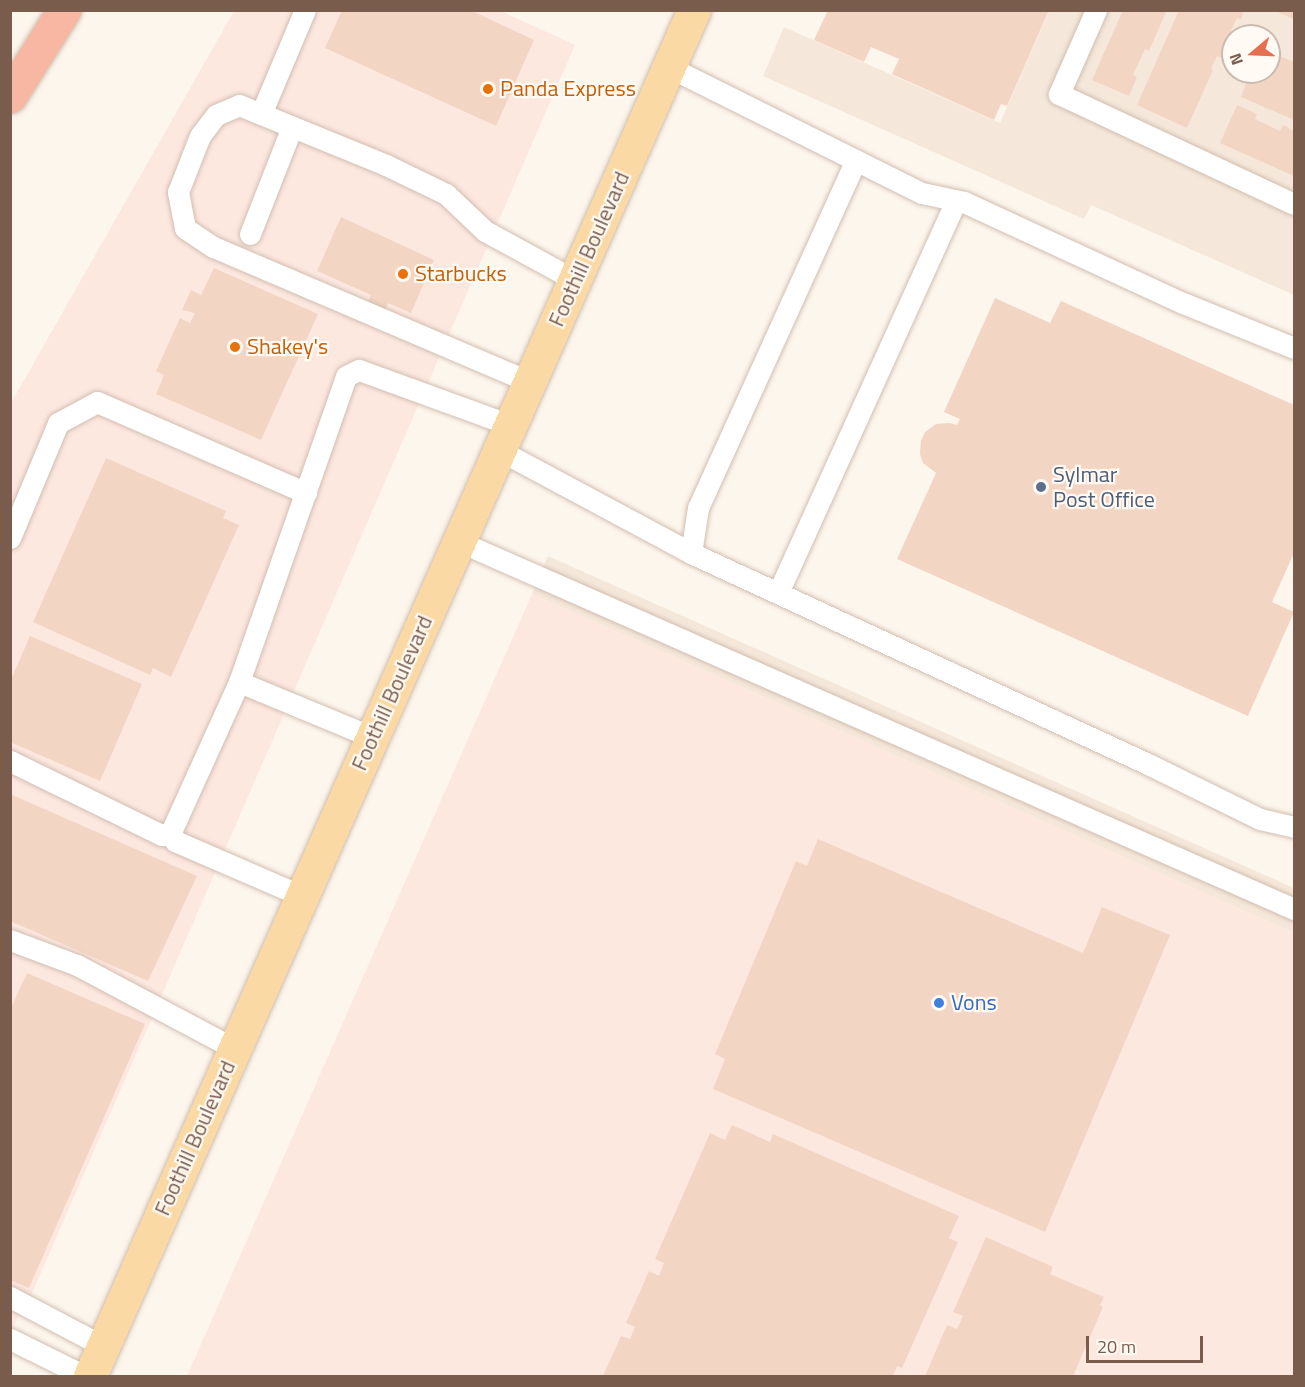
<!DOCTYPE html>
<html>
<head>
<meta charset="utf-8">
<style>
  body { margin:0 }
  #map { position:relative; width:1305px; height:1387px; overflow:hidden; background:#fdf6ec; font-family:"Titillium Web",sans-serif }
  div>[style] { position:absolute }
  .residential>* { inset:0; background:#f5e8da }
  .commercial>* { inset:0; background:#fde8e0 }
  .building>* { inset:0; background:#f3d5c3 }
  .roads { filter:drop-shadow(0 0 2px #d1beb0) drop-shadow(0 0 2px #d1beb0) }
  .lane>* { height:21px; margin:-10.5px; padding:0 10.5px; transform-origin:10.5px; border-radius:10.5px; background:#fff }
  .primary>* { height:33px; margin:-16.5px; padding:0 16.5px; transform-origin:16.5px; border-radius:16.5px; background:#fbd9a5 }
  .highway>* { height:33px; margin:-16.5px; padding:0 16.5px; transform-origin:16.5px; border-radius:16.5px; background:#f7b7a3 }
  .dots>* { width:16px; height:16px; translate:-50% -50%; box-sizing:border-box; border:3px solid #fffaf3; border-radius:50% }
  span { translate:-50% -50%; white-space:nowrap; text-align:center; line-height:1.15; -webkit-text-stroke:4.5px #fffaf3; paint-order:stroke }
  .food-label { font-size:22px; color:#c56008 }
  .left { translate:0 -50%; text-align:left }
  .street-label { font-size:22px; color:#7a5c4d }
  .service-label { font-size:22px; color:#4e5e75 }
  .shop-label { font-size:22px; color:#366cbe }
  .frame { position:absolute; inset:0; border:12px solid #7a5c4d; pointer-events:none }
  .north { position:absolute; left:1221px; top:24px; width:60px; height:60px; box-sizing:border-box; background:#fffaf3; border:2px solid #cabbb1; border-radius:50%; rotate:251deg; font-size:16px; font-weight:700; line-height:24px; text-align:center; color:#7a5c4d }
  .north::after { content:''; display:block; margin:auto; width:21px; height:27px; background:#e76f51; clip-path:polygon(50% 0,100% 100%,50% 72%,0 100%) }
  .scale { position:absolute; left:1086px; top:1336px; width:117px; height:27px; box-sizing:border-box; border:3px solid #7a5c4d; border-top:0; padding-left:8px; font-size:18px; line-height:21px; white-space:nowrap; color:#7a5c4d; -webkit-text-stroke:4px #fffaf3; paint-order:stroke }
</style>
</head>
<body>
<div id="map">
  <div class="residential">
    <i style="clip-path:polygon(evenodd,1049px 11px,1294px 11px,1294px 295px,1091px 205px,1084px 219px,763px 76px,784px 27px,1000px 123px,1049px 11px,1233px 36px,1269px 36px,1269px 72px,1233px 72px,1233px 36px)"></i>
    <i style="clip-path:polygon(548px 556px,1294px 888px,1294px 933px,532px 594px)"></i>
  </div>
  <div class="commercial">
    <i style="clip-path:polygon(234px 11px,501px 11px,575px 45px,23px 1314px,20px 1312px,11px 1333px,11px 403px)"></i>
    <i style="clip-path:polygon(532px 594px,1294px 933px,1294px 1376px,187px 1376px)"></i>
  </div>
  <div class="building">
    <i style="clip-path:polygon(342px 10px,470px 10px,534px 40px,496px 126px,325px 48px)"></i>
    <i style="clip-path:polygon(828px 10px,1049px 10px,1007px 106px,1001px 104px,994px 120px,892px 74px,899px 59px,871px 47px,864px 62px,814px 40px)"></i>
    <i style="clip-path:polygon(1123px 10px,1166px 12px,1149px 51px,1145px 49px,1133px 75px,1137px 77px,1129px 96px,1092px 80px)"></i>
    <i style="clip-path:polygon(1179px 10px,1244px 10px,1241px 19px,1237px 18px,1228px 37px,1233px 39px,1224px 58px,1217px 56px,1211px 69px,1213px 70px,1187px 128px,1137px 105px)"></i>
    <i style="clip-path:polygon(1280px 10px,1294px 10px,1294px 19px,1279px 13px)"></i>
    <i style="clip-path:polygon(1269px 51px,1294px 62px,1294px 120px,1241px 97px,1250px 72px,1269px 72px)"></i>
    <i style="clip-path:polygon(1237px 105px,1257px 114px,1255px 119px,1280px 131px,1283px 125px,1294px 131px,1294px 176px,1220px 143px)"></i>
    <i style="clip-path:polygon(341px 217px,434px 260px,411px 313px,388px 303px,384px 312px,367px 304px,371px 295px,317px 271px)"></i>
    <i style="clip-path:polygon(214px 268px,318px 314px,261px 440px,156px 394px,164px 375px,156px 371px,180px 318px,190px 323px,195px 313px,182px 310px,191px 290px,201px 295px)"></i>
    <i style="clip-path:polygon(995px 298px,1050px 323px,1061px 301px,1294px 405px,1294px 553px,1272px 602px,1294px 612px,1248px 716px,897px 559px,936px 473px,923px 463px,920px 454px,921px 441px,925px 432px,936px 424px,950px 423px,957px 425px,960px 419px,944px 412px)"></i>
    <i style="clip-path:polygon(106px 458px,226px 511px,223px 518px,239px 525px,171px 677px,153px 668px,150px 675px,33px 622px)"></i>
    <i style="clip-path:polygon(30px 636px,142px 684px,100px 781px,10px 742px,10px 682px)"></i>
    <i style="clip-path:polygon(10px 794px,197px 876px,148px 981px,10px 921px)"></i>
    <i style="clip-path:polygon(818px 839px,1083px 953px,1102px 907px,1170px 935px,1045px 1232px,713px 1089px,725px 1059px,715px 1054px,796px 861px,807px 866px)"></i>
    <i style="clip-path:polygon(27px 973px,145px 1024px,29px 1288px,10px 1280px,10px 1010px)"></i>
    <i style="clip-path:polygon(732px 1125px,770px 1142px,773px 1134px,959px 1216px,949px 1238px,958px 1242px,902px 1368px,897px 1366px,893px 1376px,603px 1376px,621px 1336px,630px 1339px,635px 1327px,626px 1323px,649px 1271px,659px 1276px,664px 1263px,655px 1259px,710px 1133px,725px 1140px)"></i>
    <i style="clip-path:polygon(986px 1237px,1053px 1267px,1050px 1274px,1104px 1297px,1100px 1305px,1103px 1307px,1073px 1376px,925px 1376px,947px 1325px,957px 1329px,963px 1316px,953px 1312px)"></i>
  </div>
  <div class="roads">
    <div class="lane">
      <i style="left:1096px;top:10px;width:92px;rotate:113.8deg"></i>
      <i style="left:1059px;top:94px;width:259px;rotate:25.1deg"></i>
      <i style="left:669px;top:67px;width:283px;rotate:26.5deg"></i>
      <i style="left:922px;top:193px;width:43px;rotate:12.1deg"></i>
      <i style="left:964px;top:202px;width:241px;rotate:24.8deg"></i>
      <i style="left:1183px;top:303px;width:120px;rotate:22.1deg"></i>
      <i style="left:261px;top:114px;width:113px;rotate:-67.1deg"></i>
      <i style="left:250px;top:234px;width:115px;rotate:-68.6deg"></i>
      <i style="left:530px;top:382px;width:345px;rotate:-156.9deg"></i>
      <i style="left:213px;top:247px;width:34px;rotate:-146deg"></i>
      <i style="left:185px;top:228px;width:37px;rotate:-101deg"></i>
      <i style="left:178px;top:192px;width:60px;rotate:-68.6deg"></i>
      <i style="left:200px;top:136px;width:26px;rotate:-53deg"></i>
      <i style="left:216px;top:115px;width:25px;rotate:-23deg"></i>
      <i style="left:239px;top:105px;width:159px;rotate:22.2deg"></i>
      <i style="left:386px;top:165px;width:67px;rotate:25.8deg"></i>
      <i style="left:446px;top:194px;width:54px;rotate:43.5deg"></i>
      <i style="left:485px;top:231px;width:102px;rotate:28.6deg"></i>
      <i style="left:499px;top:450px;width:218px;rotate:28.2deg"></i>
      <i style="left:691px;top:553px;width:503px;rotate:24.78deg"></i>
      <i style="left:1148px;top:764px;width:125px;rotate:26.2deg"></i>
      <i style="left:1260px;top:819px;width:35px;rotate:13deg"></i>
      <i style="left:10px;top:538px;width:125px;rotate:-67.3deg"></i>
      <i style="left:58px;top:423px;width:44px;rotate:-28.3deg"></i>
      <i style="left:97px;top:402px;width:228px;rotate:23.5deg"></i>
      <i style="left:458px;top:541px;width:913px;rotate:23.76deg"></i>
      <i style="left:691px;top:553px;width:46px;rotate:-81.2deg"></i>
      <i style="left:698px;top:508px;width:382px;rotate:-65.6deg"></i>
      <i style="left:778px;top:593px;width:431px;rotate:-65.6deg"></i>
      <i style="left:239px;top:682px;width:165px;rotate:114.4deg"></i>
      <i style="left:171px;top:832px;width:10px;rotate:66deg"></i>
      <i style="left:175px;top:841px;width:138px;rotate:23.4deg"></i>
      <i style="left:372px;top:737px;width:144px;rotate:-157.5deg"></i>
      <i style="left:239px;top:682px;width:324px;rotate:-70.7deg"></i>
      <i style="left:346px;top:376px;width:14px;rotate:-25deg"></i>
      <i style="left:359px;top:370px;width:161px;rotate:20deg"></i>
      <i style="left:10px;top:761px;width:169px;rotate:26deg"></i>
      <i style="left:162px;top:835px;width:9px;rotate:-18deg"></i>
      <i style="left:10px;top:940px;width:72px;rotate:20.5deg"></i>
      <i style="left:77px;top:965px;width:179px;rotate:28deg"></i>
      <i style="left:10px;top:1297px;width:105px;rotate:27.8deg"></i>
      <i style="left:10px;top:1339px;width:84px;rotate:26.3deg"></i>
    </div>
    <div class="primary">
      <i style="left:90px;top:1376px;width:1494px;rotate:-66.15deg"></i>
    </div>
    <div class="highway">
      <i style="left:10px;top:96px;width:102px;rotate:-57.9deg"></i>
    </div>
  </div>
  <div class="dots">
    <i style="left:488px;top:89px;background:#e8710a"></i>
    <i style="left:403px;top:274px;background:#e8710a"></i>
    <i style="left:235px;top:347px;background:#e8710a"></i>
    <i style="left:1041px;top:487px;background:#5c6f8a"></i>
    <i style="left:939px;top:1003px;background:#3f7fe0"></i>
  </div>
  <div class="food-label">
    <span class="left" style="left:500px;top:89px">Panda Express</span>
    <span class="left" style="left:415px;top:274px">Starbucks</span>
    <span class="left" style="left:247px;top:347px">Shakey's</span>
  </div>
  <div class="street-label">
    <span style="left:589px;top:249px;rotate:-66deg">Foothill Boulevard</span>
    <span style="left:392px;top:693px;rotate:-66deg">Foothill Boulevard</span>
    <span style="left:195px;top:1138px;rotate:-66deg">Foothill Boulevard</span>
  </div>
  <div class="service-label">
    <span class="left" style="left:1053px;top:487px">Sylmar<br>Post Office</span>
  </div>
  <div class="shop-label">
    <span class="left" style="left:951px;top:1003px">Vons</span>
  </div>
  <div class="frame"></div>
  <div class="north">N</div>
  <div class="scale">20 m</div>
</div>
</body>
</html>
